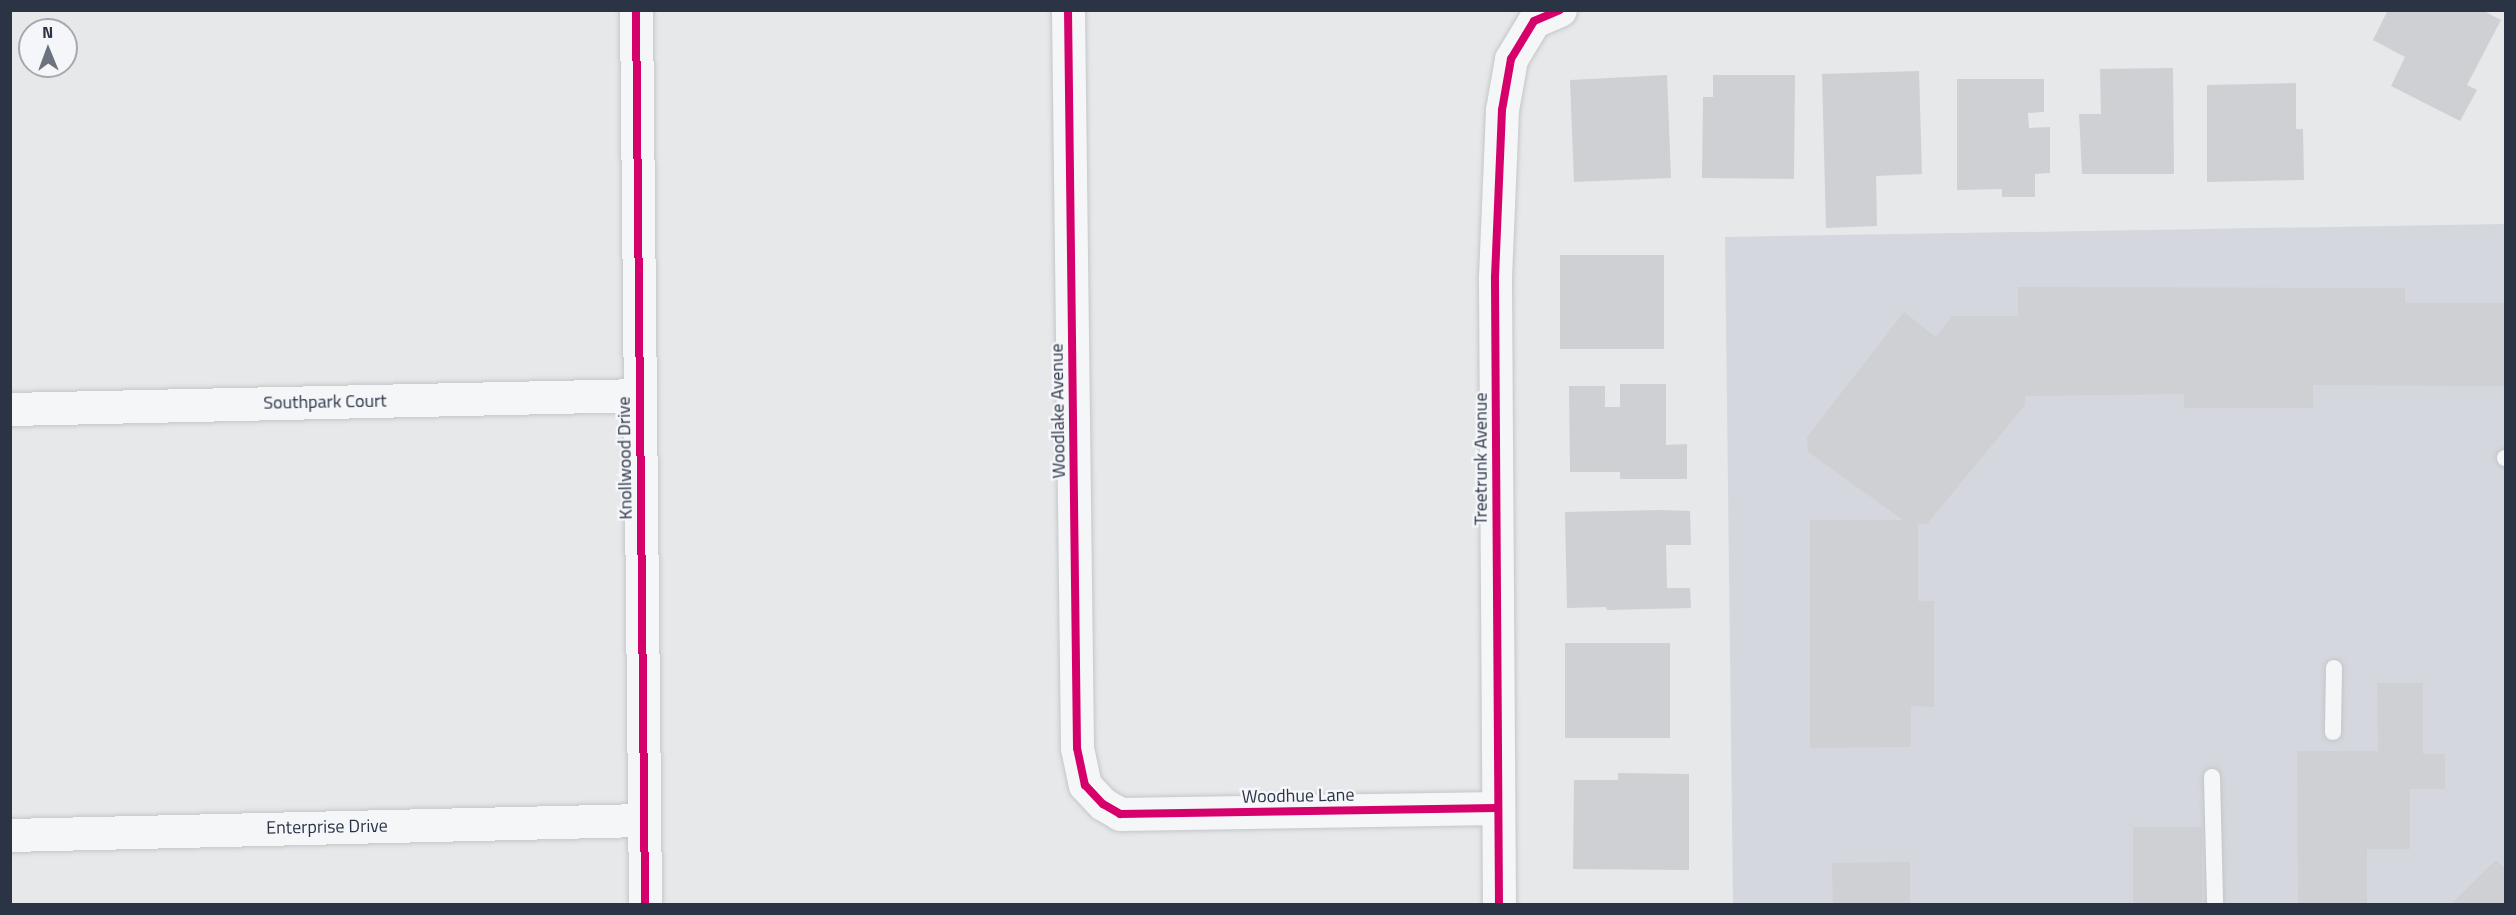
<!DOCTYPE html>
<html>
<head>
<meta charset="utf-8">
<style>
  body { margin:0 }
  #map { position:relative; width:2516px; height:915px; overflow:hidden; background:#e6e8ea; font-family:"Titillium Web",sans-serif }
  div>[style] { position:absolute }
  .built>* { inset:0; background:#d4d7dd }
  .building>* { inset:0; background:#ced0d3 }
  .roads { filter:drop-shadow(0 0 2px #c4c6c8) drop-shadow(0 0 2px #c4c6c8) }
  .lane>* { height:16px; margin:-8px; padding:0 8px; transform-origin:8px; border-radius:8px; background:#f5f6f7 }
  .street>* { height:33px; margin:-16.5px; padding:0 16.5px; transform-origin:16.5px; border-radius:16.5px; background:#f5f6f7 }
  .cycleway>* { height:8px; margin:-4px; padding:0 4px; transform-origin:4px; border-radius:4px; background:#d6006c }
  span { translate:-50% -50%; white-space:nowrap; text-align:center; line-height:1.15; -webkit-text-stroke:5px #f4f6f9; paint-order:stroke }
  .street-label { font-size:18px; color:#2b3445 }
  .frame { position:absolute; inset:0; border:12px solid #2b3445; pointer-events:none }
  .north { position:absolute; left:18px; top:18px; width:60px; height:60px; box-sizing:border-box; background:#f4f6f9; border:2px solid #a4a8b1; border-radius:50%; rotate:359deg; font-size:16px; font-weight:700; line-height:24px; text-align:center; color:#2b3445 }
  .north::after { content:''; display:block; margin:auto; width:21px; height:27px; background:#6c737f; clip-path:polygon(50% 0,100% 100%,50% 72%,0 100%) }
</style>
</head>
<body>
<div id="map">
  <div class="built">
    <i style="clip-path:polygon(2505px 224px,2505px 904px,1733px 904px,1725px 237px)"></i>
  </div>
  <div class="building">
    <i style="clip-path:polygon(2388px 10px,2482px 10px,2501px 20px,2467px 85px,2477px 90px,2460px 121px,2391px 86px,2405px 57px,2373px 40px)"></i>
    <i style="clip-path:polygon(2173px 68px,2174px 174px,2082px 174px,2079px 114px,2101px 114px,2100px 69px)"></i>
    <i style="clip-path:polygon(1919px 71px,1922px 174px,1876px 176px,1877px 226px,1826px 228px,1822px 74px)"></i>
    <i style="clip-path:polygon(1667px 75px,1671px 178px,1574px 182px,1570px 80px)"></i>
    <i style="clip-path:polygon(1713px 75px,1795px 75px,1794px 179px,1702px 178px,1703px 97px,1713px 97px)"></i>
    <i style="clip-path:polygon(1957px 79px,2044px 79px,2044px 112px,2028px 113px,2029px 128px,2050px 127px,2050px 173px,2035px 174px,2035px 197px,2002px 197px,2002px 189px,1957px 190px)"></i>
    <i style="clip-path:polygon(2296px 83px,2296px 129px,2303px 129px,2304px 180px,2207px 182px,2207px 85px)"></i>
    <i style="clip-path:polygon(1560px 255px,1664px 255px,1664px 349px,1560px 349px)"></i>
    <i style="clip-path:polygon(2018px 287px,2405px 288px,2405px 303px,2506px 303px,2506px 386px,2313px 385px,2313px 408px,2184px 408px,2184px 394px,2025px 396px,2025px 405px,1927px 524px,1918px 524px,1918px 601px,1934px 601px,1934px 707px,1911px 706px,1911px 747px,1810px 748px,1810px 520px,1903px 520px,1808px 452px,1807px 437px,1904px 312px,1936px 337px,1952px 316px,2018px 316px)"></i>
    <i style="clip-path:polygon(1620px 384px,1666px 384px,1666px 445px,1687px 444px,1687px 479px,1620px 479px,1620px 472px,1570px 472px,1569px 386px,1605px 386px,1605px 407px,1620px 407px)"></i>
    <i style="clip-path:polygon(1662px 510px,1690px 511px,1691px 545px,1666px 545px,1667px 588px,1690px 588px,1691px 608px,1607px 610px,1606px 607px,1567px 608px,1565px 512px)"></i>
    <i style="clip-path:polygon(1565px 643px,1670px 643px,1670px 738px,1565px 738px)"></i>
    <i style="clip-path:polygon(2377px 683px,2423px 683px,2423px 754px,2445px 754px,2445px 789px,2410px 789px,2410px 849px,2367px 849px,2367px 904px,2298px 904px,2297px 751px,2378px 751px)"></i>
    <i style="clip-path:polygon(1618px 773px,1689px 774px,1689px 870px,1573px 869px,1574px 780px,1618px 780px)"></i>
    <i style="clip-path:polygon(2133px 827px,2202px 827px,2202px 904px,2133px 904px)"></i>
    <i style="clip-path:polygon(2496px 860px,2506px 870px,2506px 904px,2451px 904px)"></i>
    <i style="clip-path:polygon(1910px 862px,1910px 904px,1833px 904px,1832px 863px)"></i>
  </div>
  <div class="roads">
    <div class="lane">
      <i style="left:2505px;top:458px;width:1px"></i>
      <i style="left:2333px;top:732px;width:64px;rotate:-89.1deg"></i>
      <i style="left:2212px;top:777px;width:127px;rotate:88.6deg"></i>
    </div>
    <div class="street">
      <i style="left:636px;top:10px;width:894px;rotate:89.42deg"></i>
      <i style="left:1068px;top:10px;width:738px;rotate:89.3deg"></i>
      <i style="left:1077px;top:748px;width:38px;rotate:78deg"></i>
      <i style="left:1085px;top:785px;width:26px;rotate:47deg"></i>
      <i style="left:1103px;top:804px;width:20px;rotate:30deg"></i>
      <i style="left:1120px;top:814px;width:377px;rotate:-0.9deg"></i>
      <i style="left:10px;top:409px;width:630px;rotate:-1.27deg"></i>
      <i style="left:10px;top:835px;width:634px;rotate:-1.36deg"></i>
      <i style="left:1499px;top:904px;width:627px;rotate:-90.37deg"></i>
      <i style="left:1495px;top:277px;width:167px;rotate:-87.6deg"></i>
      <i style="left:1502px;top:110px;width:52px;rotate:-80deg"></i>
      <i style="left:1511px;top:59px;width:44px;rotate:-58.8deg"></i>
      <i style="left:1534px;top:21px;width:28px;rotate:-23deg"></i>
    </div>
  </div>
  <div class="cycleway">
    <i style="left:636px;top:10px;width:894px;rotate:89.42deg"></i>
    <i style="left:1068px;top:10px;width:738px;rotate:89.3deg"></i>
    <i style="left:1077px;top:748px;width:38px;rotate:78deg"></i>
    <i style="left:1085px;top:785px;width:26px;rotate:47deg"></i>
    <i style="left:1103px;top:804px;width:20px;rotate:30deg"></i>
    <i style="left:1120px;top:814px;width:377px;rotate:-0.9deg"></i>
    <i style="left:1499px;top:904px;width:627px;rotate:-90.37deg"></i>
    <i style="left:1495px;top:277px;width:167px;rotate:-87.6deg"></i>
    <i style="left:1502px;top:110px;width:52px;rotate:-80deg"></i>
    <i style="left:1511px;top:59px;width:44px;rotate:-58.8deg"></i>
    <i style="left:1534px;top:21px;width:28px;rotate:-23deg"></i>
  </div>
  <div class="street-label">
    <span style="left:325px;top:402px;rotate:-1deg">Southpark Court</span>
    <span style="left:1058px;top:411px;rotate:-91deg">Woodlake Avenue</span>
    <span style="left:625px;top:458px;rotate:-91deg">Knollwood Drive</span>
    <span style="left:1481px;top:459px;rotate:-90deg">Treetrunk Avenue</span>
    <span style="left:1298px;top:796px;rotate:-1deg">Woodhue Lane</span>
    <span style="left:327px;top:827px;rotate:-1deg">Enterprise Drive</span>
  </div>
  <div class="frame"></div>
  <div class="north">N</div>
</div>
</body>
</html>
